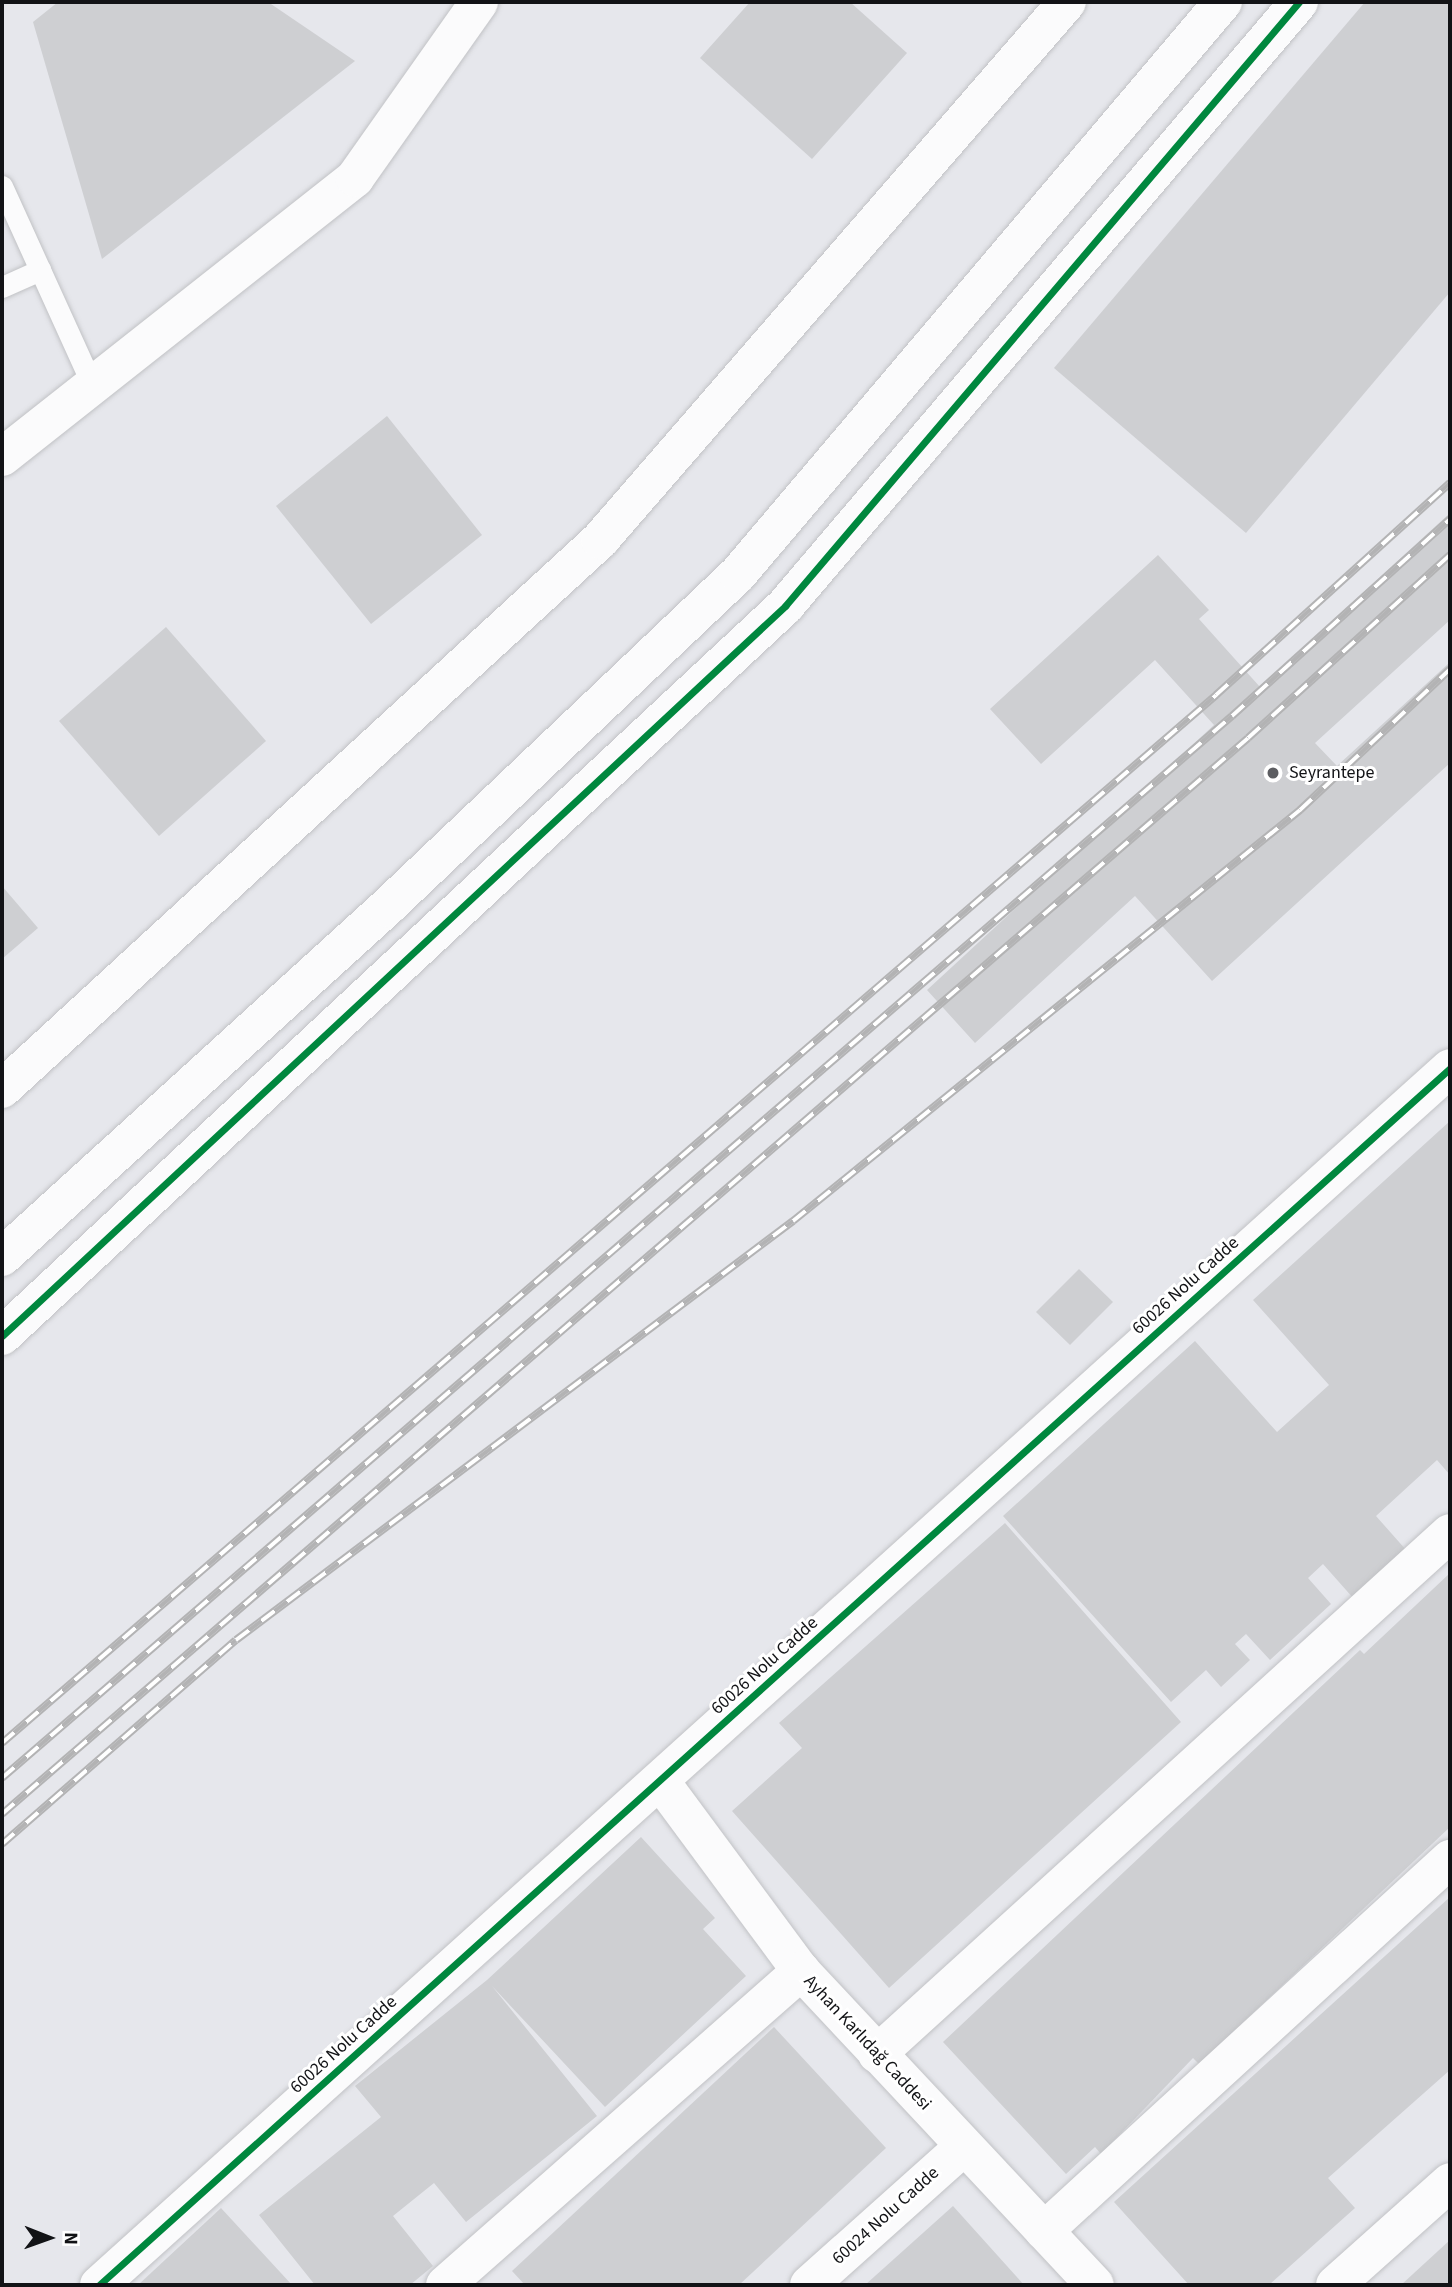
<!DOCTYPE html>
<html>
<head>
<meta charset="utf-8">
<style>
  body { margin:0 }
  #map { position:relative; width:1452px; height:2287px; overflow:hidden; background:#e6e7ec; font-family:"Source Sans 3",sans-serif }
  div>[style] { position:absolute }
  .building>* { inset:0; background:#cecfd2 }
  .roads { filter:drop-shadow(0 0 2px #c1c2c5) drop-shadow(0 0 2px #c1c2c5) }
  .lane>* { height:21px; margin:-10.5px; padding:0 10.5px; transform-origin:10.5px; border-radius:10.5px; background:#fbfbfc }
  .street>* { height:38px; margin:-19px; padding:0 19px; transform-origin:19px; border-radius:19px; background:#fbfbfc }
  .secondary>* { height:38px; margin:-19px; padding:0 19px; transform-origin:19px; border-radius:19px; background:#fbfbfc }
  .rail>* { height:8px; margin-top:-4px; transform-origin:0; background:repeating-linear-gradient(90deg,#fff 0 16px,#b3b3b4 0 32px); box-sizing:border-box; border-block:2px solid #b3b3b4 }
  .cycleway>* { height:7px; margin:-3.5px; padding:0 3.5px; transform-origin:3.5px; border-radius:3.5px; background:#00873e }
  .dots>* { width:19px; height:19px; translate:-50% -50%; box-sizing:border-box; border:4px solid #fff; border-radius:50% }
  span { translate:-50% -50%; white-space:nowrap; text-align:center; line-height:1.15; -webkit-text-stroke:6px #fff; paint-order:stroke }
  .poi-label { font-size:18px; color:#121316 }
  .left { translate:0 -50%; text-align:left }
  .street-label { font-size:18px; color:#121316 }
  .frame { position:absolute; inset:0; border:4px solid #121316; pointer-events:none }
  .north { position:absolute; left:14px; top:2203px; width:70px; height:70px; -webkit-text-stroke:5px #fff; paint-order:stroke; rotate:91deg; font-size:19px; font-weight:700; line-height:28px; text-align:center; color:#121316 }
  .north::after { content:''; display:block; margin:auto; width:24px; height:32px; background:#121316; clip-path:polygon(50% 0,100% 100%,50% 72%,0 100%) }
</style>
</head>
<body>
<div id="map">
  <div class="building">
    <i style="clip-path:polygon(58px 2px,268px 2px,355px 61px,102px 259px,33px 22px)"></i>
    <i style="clip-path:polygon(750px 2px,850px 2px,907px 53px,812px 159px,700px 58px)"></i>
    <i style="clip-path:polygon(1365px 2px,1450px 2px,1450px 292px,1246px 533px,1054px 368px)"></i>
    <i style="clip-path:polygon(387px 416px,482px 535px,371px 624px,276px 506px)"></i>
    <i style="clip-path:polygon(1450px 513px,1450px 620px,1315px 743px,1337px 766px,1449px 663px,1450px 763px,1212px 981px,1135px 896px,975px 1043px,927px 990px,1214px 725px,1155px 660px,1041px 764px,990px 709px,1158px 555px,1209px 610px,1199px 619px,1260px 687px)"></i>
    <i style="clip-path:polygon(166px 627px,266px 741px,159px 836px,59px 721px)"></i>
    <i style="clip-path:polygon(2px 886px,38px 928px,2px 959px)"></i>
    <i style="clip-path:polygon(1450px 1121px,1450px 1475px,1437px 1460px,1376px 1516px,1407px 1551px,1354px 1599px,1323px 1564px,1308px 1578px,1331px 1604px,1270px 1660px,1246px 1634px,1235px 1644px,1250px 1660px,1221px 1687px,1206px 1670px,1171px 1702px,1003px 1516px,1195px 1341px,1277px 1432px,1329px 1385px,1253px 1300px)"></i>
    <i style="clip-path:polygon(1079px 1269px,1113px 1302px,1070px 1345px,1036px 1312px)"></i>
    <i style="clip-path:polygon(1005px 1523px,1181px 1722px,889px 1988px,732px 1811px,802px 1748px,779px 1723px)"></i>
    <i style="clip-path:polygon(1450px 1573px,1450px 1827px,1199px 2064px,1193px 2058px,1101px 2154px,1095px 2147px,1066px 2174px,943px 2042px,1360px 1650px,1364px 1654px)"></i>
    <i style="clip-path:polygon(641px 1837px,715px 1918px,703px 1929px,746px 1976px,605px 2107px,492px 1986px,597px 2116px,466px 2222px,434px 2183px,393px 2216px,433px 2266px,410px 2285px,315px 2285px,259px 2215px,381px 2117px,355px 2086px,487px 1980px)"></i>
    <i style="clip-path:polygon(1450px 1897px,1450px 2070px,1328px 2178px,1355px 2208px,1269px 2285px,1189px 2285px,1114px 2202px)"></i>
    <i style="clip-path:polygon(774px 2027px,886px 2148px,739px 2285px,525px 2285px,512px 2271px)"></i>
    <i style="clip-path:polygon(953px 2206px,1024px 2285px,865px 2285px)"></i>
    <i style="clip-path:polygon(221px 2208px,292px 2285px,138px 2285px)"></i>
    <i style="clip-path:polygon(1450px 2240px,1450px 2285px,1401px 2285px)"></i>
  </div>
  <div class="roads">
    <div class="lane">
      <i style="left:2px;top:186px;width:217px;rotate:65.6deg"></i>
      <i style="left:2px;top:287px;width:42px;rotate:-24.1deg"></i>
    </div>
    <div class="street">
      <i style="left:2px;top:457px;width:450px;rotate:-38.3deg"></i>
      <i style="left:355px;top:178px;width:215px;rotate:-54.8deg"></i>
      <i style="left:2px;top:1089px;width:812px;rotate:-42.55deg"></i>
      <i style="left:600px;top:540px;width:712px;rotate:-49.04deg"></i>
      <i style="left:661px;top:1782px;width:235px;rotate:53.5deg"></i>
      <i style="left:801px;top:1971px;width:430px;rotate:46.9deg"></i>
      <i style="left:877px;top:2054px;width:774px;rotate:-42.28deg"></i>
      <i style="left:1044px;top:2231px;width:551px;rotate:-42.5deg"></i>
      <i style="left:99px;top:2285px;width:1818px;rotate:-42.01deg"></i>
      <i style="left:445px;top:2285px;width:475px;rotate:-41.4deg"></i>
      <i style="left:809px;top:2285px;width:205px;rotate:-41.8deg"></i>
      <i style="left:1335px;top:2285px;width:154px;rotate:-41.8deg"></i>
    </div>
    <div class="secondary">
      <i style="left:2px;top:1257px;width:519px;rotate:-42.27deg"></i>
      <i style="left:386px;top:908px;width:485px;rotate:-43.5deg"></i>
      <i style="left:738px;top:574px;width:750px;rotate:-49.71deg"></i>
      <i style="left:2px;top:1336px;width:1071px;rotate:-42.99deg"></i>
      <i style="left:785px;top:606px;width:793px;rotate:-49.6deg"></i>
    </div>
  </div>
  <div class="rail">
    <i style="left:2px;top:1743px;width:1604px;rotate:-40.8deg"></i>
    <i style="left:1216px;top:695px;width:316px;rotate:-42.2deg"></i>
    <i style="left:2px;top:1778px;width:1625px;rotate:-40.81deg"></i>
    <i style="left:1232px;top:716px;width:294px;rotate:-42.1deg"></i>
    <i style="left:2px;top:1814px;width:1646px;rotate:-40.81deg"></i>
    <i style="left:1248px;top:738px;width:273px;rotate:-42.2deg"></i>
    <i style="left:2px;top:1844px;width:310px;rotate:-41.1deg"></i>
    <i style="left:236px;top:1640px;width:697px;rotate:-36.95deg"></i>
    <i style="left:793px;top:1221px;width:653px;rotate:-39.03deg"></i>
    <i style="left:1300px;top:810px;width:206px;rotate:-43.2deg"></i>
  </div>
  <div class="cycleway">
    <i style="left:2px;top:1336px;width:1071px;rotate:-42.99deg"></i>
    <i style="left:785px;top:606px;width:793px;rotate:-49.6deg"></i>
    <i style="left:99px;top:2285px;width:1818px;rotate:-42.01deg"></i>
  </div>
  <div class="dots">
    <i style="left:1273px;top:773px;background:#5c5d61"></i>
  </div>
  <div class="poi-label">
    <span class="left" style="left:1289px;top:773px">Seyrantepe</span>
  </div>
  <div class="street-label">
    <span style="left:1186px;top:1286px;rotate:-42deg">60026 Nolu Cadde</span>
    <span style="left:765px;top:1666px;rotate:-42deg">60026 Nolu Cadde</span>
    <span style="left:867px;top:2043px;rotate:47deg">Ayhan Karlıdağ Caddesi</span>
    <span style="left:344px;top:2045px;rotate:-42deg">60026 Nolu Cadde</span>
    <span style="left:886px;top:2216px;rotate:-42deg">60024 Nolu Cadde</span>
  </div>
  <div class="frame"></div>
  <div class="north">N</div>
</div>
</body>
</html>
